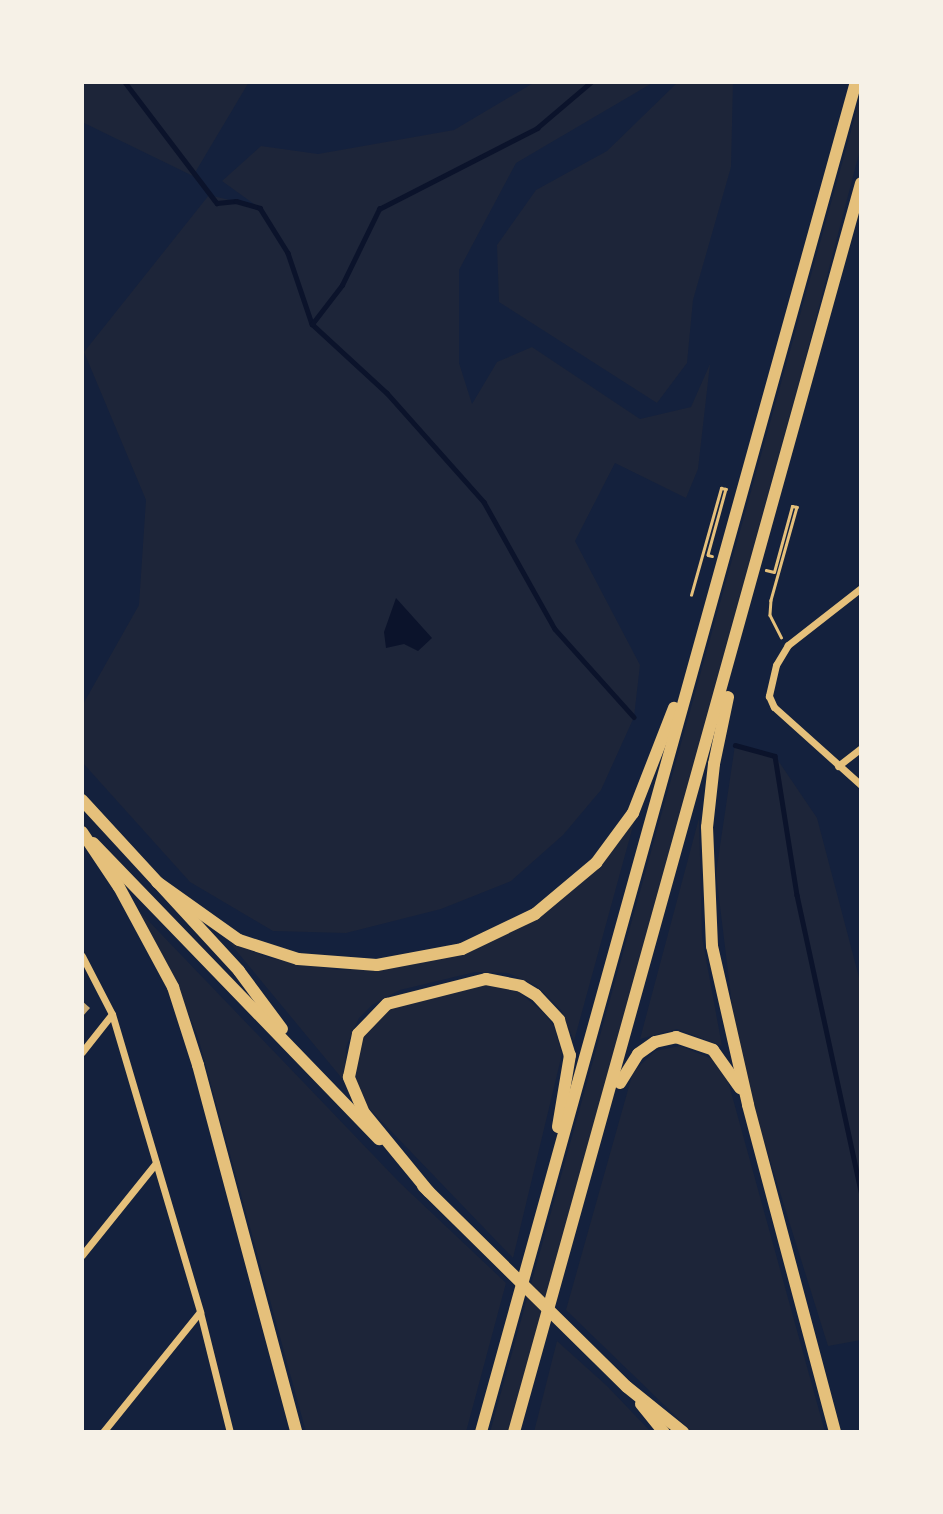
<!DOCTYPE html>
<html>
<head>
<meta charset="utf-8">
<style>
  body { margin:0 }
  #map { position:relative; width:943px; height:1514px; overflow:hidden; background:#14213d; font-family:"Titillium Web",sans-serif }
  div>[style] { position:absolute }
  .green>* { inset:0; background:#1d2539 }
  .water>* { inset:0; background:#0b132b }
  .stream>* { height:4.5px; margin:-2.25px; padding:0 2.25px; transform-origin:2.25px; border-radius:2.25px; background:#0b132b }
  .building>* { inset:0; background:#c6a872 }
  .path>* { height:2.5px; margin:-1.25px; padding:0 1.25px; transform-origin:1.25px; border-radius:1.25px; background:#e5c07b }
  .minor>* { height:7px; margin:-3.5px; padding:0 3.5px; transform-origin:3.5px; border-radius:3.5px; background:#e5c07b }
  .trunk>* { height:12px; margin:-6px; padding:0 6px; transform-origin:6px; border-radius:6px; background:#e5c07b }
  .motorway>* { height:12px; margin:-6px; padding:0 6px; transform-origin:6px; border-radius:6px; background:#e5c07b }
  span { translate:-50% -50%; white-space:nowrap; text-align:center; line-height:1.15; -webkit-text-stroke:6px #f6f1e7; paint-order:stroke }
  .frame { position:absolute; inset:0; border:84px solid #f6f1e7; pointer-events:none }
</style>
</head>
<body>
<div id="map">
  <div class="green">
    <i style="clip-path:polygon(82px 82px,249px 82px,193px 176px,82px 122px)"></i>
    <i style="clip-path:polygon(535px 82px,654px 82px,516px 163px,459px 270px,459px 363px,472px 404px,497px 362px,532px 347px,640px 419px,691px 407px,710px 364px,698px 469px,686px 498px,615px 463px,575px 541px,640px 665px,634px 717px,601px 790px,563px 835px,511px 881px,441px 909px,346px 933px,273px 931px,190px 882px,82px 762px,82px 706px,139px 605px,146px 500px,84px 352px,209px 195px,258px 207px,222px 181px,261px 146px,318px 154px,454px 130px)"></i>
    <i style="clip-path:polygon(678px 82px,733px 82px,731px 167px,693px 300px,687px 363px,657px 403px,499px 302px,497px 245px,536px 190px,607px 151px)"></i>
    <i style="clip-path:polygon(861px 95px,861px 146px,803px 368px,508px 1432px,490px 1432px)"></i>
    <i style="clip-path:polygon(735px 745px,775px 756px,817px 818px,861px 985px,861px 1340px,828px 1346px,753px 1106px,733px 1013px,716px 873px)"></i>
    <i style="clip-path:polygon(636px 815px,574px 1041px,561px 1010px,537px 986px,508px 973px,475px 972px,400px 990px,372px 1005px,359px 1018px,346px 1047px,345px 1082px,229px 942px,270px 958px,338px 970px,401px 967px,466px 952px,548px 909px)"></i>
    <i style="clip-path:polygon(699px 818px,702px 937px,722px 1046px,677px 1029px,640px 1039px)"></i>
    <i style="clip-path:polygon(139px 911px,399px 1182px,506px 1283px,466px 1432px,306px 1432px,198px 1037px,173px 976px)"></i>
    <i style="clip-path:polygon(479px 983px,519px 992px,543px 1012px,554px 1026px,562px 1054px,513px 1258px,364px 1103px,356px 1085px,356px 1055px,366px 1031px,394px 1006px)"></i>
    <i style="clip-path:polygon(680px 1046px,715px 1060px,728px 1081px,825px 1432px,692px 1432px,566px 1310px,633px 1072px,655px 1051px)"></i>
    <i style="clip-path:polygon(557px 1341px,607px 1386px,651px 1432px,534px 1432px)"></i>
  </div>
  <div class="water">
    <i style="clip-path:polygon(396px 598px,432px 638px,418px 651px,404px 644px,386px 648px,384px 632px)"></i>
  </div>
  <div class="stream">
    <i style="left:125px;top:82px;width:152px;rotate:52.8deg"></i>
    <i style="left:217px;top:203px;width:19px;rotate:-6deg"></i>
    <i style="left:236px;top:201px;width:25px;rotate:16deg"></i>
    <i style="left:260px;top:208px;width:53px;rotate:58.1deg"></i>
    <i style="left:288px;top:253px;width:75px;rotate:71.3deg"></i>
    <i style="left:312px;top:324px;width:102px;rotate:42.6deg"></i>
    <i style="left:387px;top:393px;width:146px;rotate:48.3deg"></i>
    <i style="left:484px;top:502px;width:145px;rotate:60.8deg"></i>
    <i style="left:555px;top:629px;width:118px;rotate:48.1deg"></i>
    <i style="left:312px;top:324px;width:49px;rotate:-52.4deg"></i>
    <i style="left:342px;top:285px;width:85px;rotate:-64deg"></i>
    <i style="left:379px;top:209px;width:178px;rotate:-27.1deg"></i>
    <i style="left:537px;top:128px;width:71px;rotate:-40.4deg"></i>
    <i style="left:735px;top:745px;width:41px;rotate:15.4deg"></i>
    <i style="left:775px;top:756px;width:141px;rotate:81deg"></i>
    <i style="left:797px;top:895px;width:304px;rotate:77.8deg"></i>
  </div>
  <div class="building">
    <i style="clip-path:polygon(82px 1001px,90px 1008px,82px 1017px)"></i>
  </div>
  <div class="path">
    <i style="left:766px;top:570px;width:8px;rotate:14deg"></i>
    <i style="left:774px;top:572px;width:68px;rotate:-74.7deg"></i>
    <i style="left:792px;top:506px;width:5px;rotate:11deg"></i>
    <i style="left:797px;top:507px;width:97px;rotate:105.6deg"></i>
    <i style="left:771px;top:600px;width:15px;rotate:94deg"></i>
    <i style="left:770px;top:615px;width:25px;rotate:63deg"></i>
    <i style="left:691px;top:595px;width:111px;rotate:-74.3deg"></i>
    <i style="left:721px;top:488px;width:5px;rotate:11deg"></i>
    <i style="left:726px;top:489px;width:68px;rotate:105.3deg"></i>
    <i style="left:708px;top:555px;width:4px;rotate:14deg"></i>
  </div>
  <div class="minor">
    <i style="left:861px;top:588px;width:93px;rotate:142deg"></i>
    <i style="left:788px;top:645px;width:23px;rotate:121deg"></i>
    <i style="left:776px;top:665px;width:32px;rotate:103deg"></i>
    <i style="left:769px;top:696px;width:12px;rotate:66deg"></i>
    <i style="left:774px;top:707px;width:117px;rotate:41.9deg"></i>
    <i style="left:838px;top:766px;width:29px;rotate:-38deg"></i>
    <i style="left:82px;top:956px;width:65px;rotate:62.7deg"></i>
    <i style="left:112px;top:1014px;width:311px;rotate:73.5deg"></i>
    <i style="left:200px;top:1312px;width:124px;rotate:76deg"></i>
    <i style="left:82px;top:1052px;width:48px;rotate:-51.7deg"></i>
    <i style="left:82px;top:1255px;width:118px;rotate:-51.2deg"></i>
    <i style="left:103px;top:1432px;width:154px;rotate:-51.1deg"></i>
  </div>
  <div class="trunk">
    <i style="left:82px;top:800px;width:232px;rotate:47.4deg"></i>
    <i style="left:239px;top:971px;width:72px;rotate:53.4deg"></i>
    <i style="left:93px;top:843px;width:412px;rotate:46deg"></i>
    <i style="left:423px;top:1186px;width:286px;rotate:44.6deg"></i>
  </div>
  <div class="motorway">
    <i style="left:728px;top:697px;width:68px;rotate:101.8deg"></i>
    <i style="left:714px;top:764px;width:63px;rotate:96.3deg"></i>
    <i style="left:707px;top:827px;width:119px;rotate:87.6deg"></i>
    <i style="left:712px;top:946px;width:163px;rotate:77.2deg"></i>
    <i style="left:748px;top:1105px;width:338px;rotate:75.1deg"></i>
    <i style="left:82px;top:832px;width:66px;rotate:56.1deg"></i>
    <i style="left:119px;top:887px;width:114px;rotate:61.6deg"></i>
    <i style="left:173px;top:987px;width:82px;rotate:72.2deg"></i>
    <i style="left:198px;top:1065px;width:380px;rotate:75deg"></i>
    <i style="left:157px;top:882px;width:100px;rotate:35.3deg"></i>
    <i style="left:239px;top:940px;width:62px;rotate:17.9deg"></i>
    <i style="left:298px;top:959px;width:79px;rotate:4.3deg"></i>
    <i style="left:377px;top:965px;width:86px;rotate:-10.7deg"></i>
    <i style="left:462px;top:949px;width:81px;rotate:-25.6deg"></i>
    <i style="left:535px;top:914px;width:80px;rotate:-39.9deg"></i>
    <i style="left:596px;top:863px;width:62px;rotate:-53.5deg"></i>
    <i style="left:633px;top:813px;width:113px;rotate:-68.7deg"></i>
    <i style="left:620px;top:1083px;width:34px;rotate:-58deg"></i>
    <i style="left:638px;top:1054px;width:21px;rotate:-35deg"></i>
    <i style="left:655px;top:1042px;width:22px;rotate:-13deg"></i>
    <i style="left:676px;top:1037px;width:39px;rotate:19deg"></i>
    <i style="left:713px;top:1050px;width:47px;rotate:54.6deg"></i>
    <i style="left:429px;top:1192px;width:102px;rotate:-129.4deg"></i>
    <i style="left:364px;top:1113px;width:39px;rotate:-113deg"></i>
    <i style="left:349px;top:1077px;width:44px;rotate:-78.2deg"></i>
    <i style="left:358px;top:1034px;width:42px;rotate:-46deg"></i>
    <i style="left:387px;top:1004px;width:102px;rotate:-14.2deg"></i>
    <i style="left:486px;top:979px;width:36px;rotate:11deg"></i>
    <i style="left:521px;top:986px;width:17px;rotate:31deg"></i>
    <i style="left:536px;top:995px;width:34px;rotate:47deg"></i>
    <i style="left:559px;top:1020px;width:37px;rotate:73deg"></i>
    <i style="left:570px;top:1055px;width:73px;rotate:99.5deg"></i>
    <i style="left:627px;top:1387px;width:72px;rotate:38.8deg"></i>
    <i style="left:641px;top:1404px;width:36px;rotate:51deg"></i>
    <i style="left:481px;top:1432px;width:1401px;rotate:-74.48deg"></i>
    <i style="left:514px;top:1432px;width:1296px;rotate:-74.47deg"></i>
  </div>
  <div class="frame"></div>
</div>
</body>
</html>
